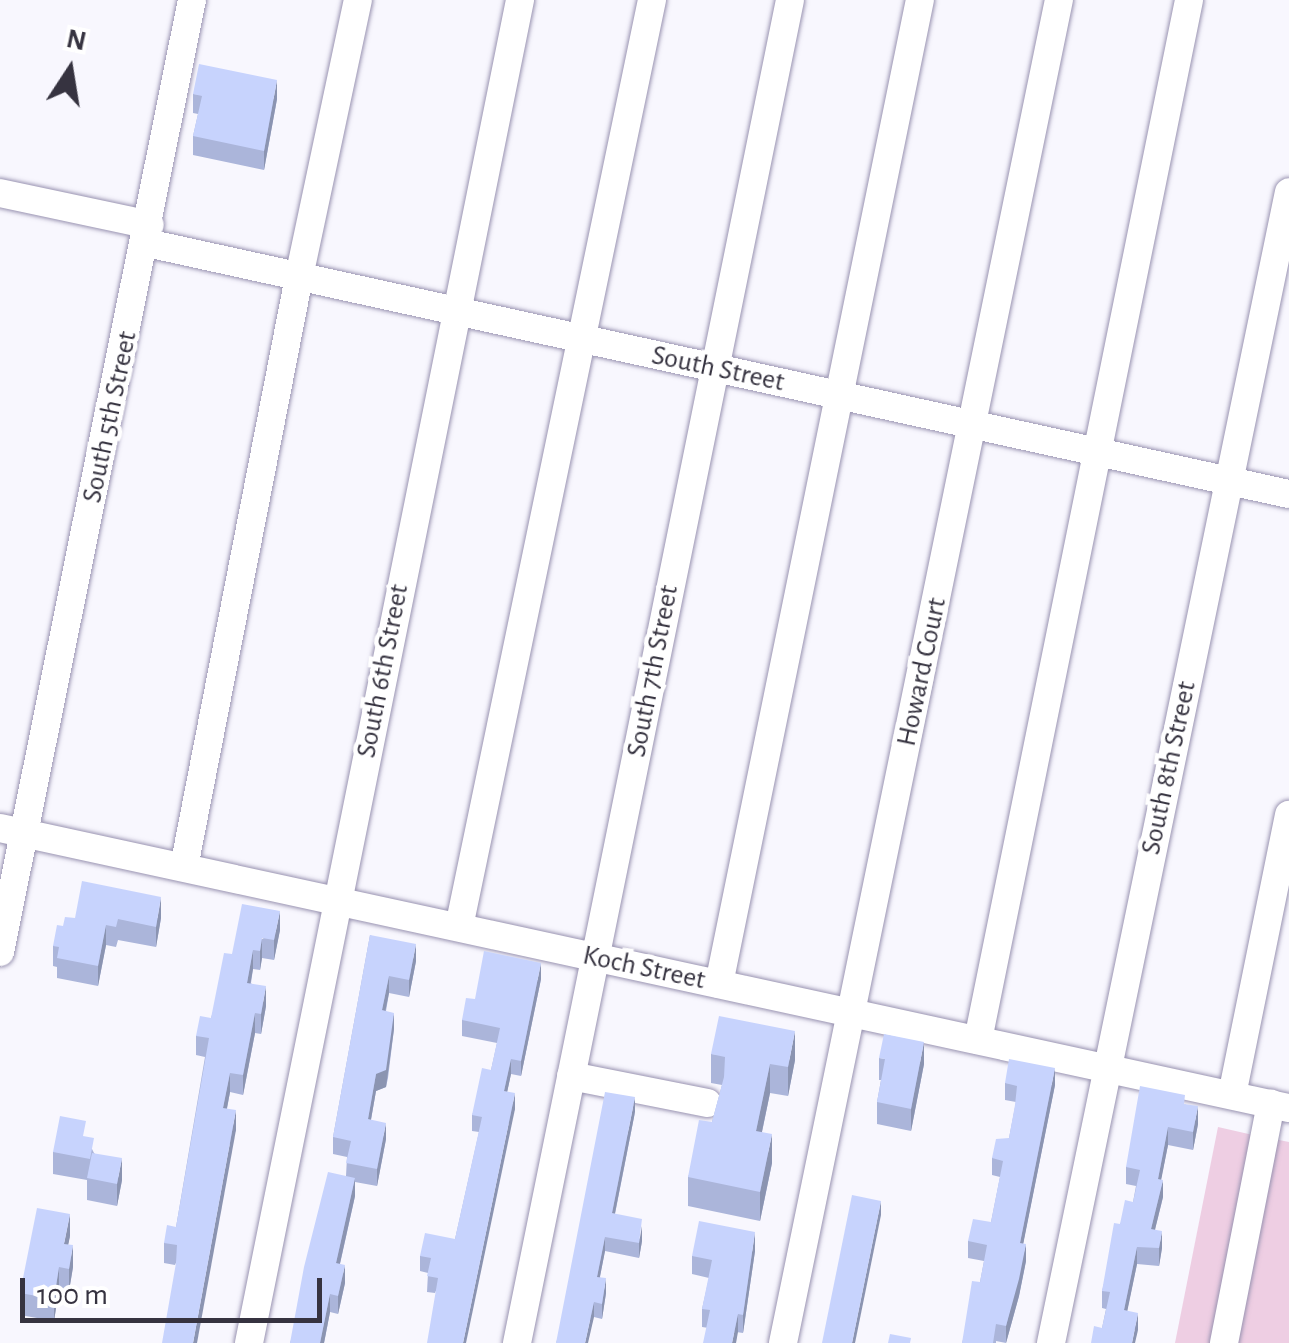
<!DOCTYPE html>
<html>
<head>
<meta charset="utf-8">
<style>
  body { margin:0 }
  #map { position:relative; width:1289px; height:1343px; overflow:hidden; background:#f8f7fe; font-family:"Alegreya Sans",sans-serif }
  div>[style] { position:absolute }
  .green>* { inset:0; background:#eecee3 }
  .roads { filter:drop-shadow(0 0 2px #9993b1) drop-shadow(0 0 2px #9993b1) }
  .minor>* { height:28px; margin:-14px; padding:0 14px; transform-origin:14px; border-radius:14px; background:#fff }
  .wall>* { inset:0; background:#abb5da }
  .shaded-wall>* { inset:0; background:#8b94b1 }
  .building>* { inset:0; background:#c7d3fd }
  span { translate:-50% -50%; white-space:nowrap; text-align:center; line-height:1.15; -webkit-text-stroke:9px #fff; paint-order:stroke }
  .street-label { font-size:28px; color:#363340 }
  .north { position:absolute; left:20px; top:20px; width:100px; height:100px; -webkit-text-stroke:8px #fff; paint-order:stroke; rotate:12deg; font-size:28px; font-weight:700; line-height:40px; text-align:center; color:#363340 }
  .north::after { content:''; display:block; margin:auto; width:35px; height:45px; background:#363340; clip-path:polygon(50% 0,100% 100%,50% 72%,0 100%) }
  .scale { position:absolute; left:20px; top:1278px; width:302px; height:45px; box-sizing:border-box; border:5px solid #363340; border-top:0; padding-left:12px; font-size:30px; line-height:35px; white-space:nowrap; color:#363340; -webkit-text-stroke:8px #fff; paint-order:stroke }
</style>
</head>
<body>
<div id="map">
  <div class="green">
    <i style="clip-path:polygon(1218px 1127px,1253px 1135px,1211px 1343px,1175px 1343px)"></i>
    <i style="clip-path:polygon(1274px 1139px,1289px 1142px,1289px 1343px,1235px 1343px)"></i>
  </div>
  <div class="roads">
    <div class="minor">
      <i style="left:0;top:193px;width:153px;rotate:12deg"></i>
      <i style="left:147px;top:243px;width:1169px;rotate:12.4deg"></i>
      <i style="left:0;top:828px;width:1319px;rotate:12.26deg"></i>
      <i style="left:184px;top:867px;width:601px;rotate:-78.97deg"></i>
      <i style="left:299px;top:277px;width:283px;rotate:-78deg"></i>
      <i style="left:459px;top:927px;width:947px;rotate:-78.24deg"></i>
      <i style="left:0;top:952px;width:971px;rotate:-78.6deg"></i>
      <i style="left:719px;top:984px;width:1004px;rotate:-78.46deg"></i>
      <i style="left:978px;top:1040px;width:1061px;rotate:-78.53deg"></i>
      <i style="left:571px;top:1076px;width:139px;rotate:11.2deg"></i>
      <i style="left:1232px;top:1095px;width:286px;rotate:-78.5deg"></i>
      <i style="left:249px;top:1343px;width:1370px;rotate:-78.59deg"></i>
      <i style="left:517px;top:1343px;width:1370px;rotate:-78.51deg"></i>
      <i style="left:783px;top:1343px;width:1371px;rotate:-78.39deg"></i>
      <i style="left:1051px;top:1343px;width:1175px;rotate:-78.32deg"></i>
      <i style="left:1224px;top:1343px;width:244px;rotate:-78.9deg"></i>
    </div>
  </div>
  <div class="wall">
    <i style="clip-path:polygon(193px 94px,277px 99px,264px 170px,193px 155px,193px 136px,198px 114px,193px 113px)"></i>
    <i style="clip-path:polygon(75px 918px,161px 918px,156px 947px,118px 940px,116px 947px,106px 945px,98px 986px,57px 978px,57px 967px,53px 966px,53px 946px)"></i>
    <i style="clip-path:polygon(280px 930px,274px 960px,262px 958px,260px 970px,253px 969px,251px 983px,266px 1006px,261px 1034px,255px 1033px,243px 1095px,230px 1092px,227px 1109px,236px 1130px,175px 1265px,164px 1263px,164px 1243px,176px 1227px,205px 1057px,196px 1055px,196px 1036px,211px 1018px,232px 954px)"></i>
    <i style="clip-path:polygon(370px 935px,416px 961px,409px 997px,389px 993px,386px 1011px,394px 1029px,388px 1078px,386px 1087px,376px 1091px,371px 1120px,386px 1139px,377px 1186px,355px 1182px,355px 1196px,340px 1264px,345px 1283px,338px 1314px,330px 1312px,324px 1343px,290px 1343px,346px 1176px,347px 1157px,333px 1154px,333px 1137px)"></i>
    <i style="clip-path:polygon(541px 979px,521px 1076px,511px 1074px,507px 1092px,515px 1109px,435px 1293px,427px 1292px,428px 1273px,420px 1271px,420px 1256px,455px 1239px,479px 1132px,472px 1131px,472px 1115px,491px 1070px,497px 1043px,462px 1036px,462px 1020px,475px 999px)"></i>
    <i style="clip-path:polygon(711px 1054px,795px 1060px,788px 1096px,770px 1093px,762px 1132px,772px 1163px,760px 1221px,688px 1206px,688px 1177px,712px 1122px,722px 1085px,711px 1083px)"></i>
    <i style="clip-path:polygon(879px 1058px,924px 1064px,911px 1131px,877px 1124px,877px 1102px,881px 1080px,879px 1080px)"></i>
    <i style="clip-path:polygon(1005px 1083px,1055px 1085px,1023px 1244px,1026px 1261px,1019px 1296px,1006px 1343px,996px 1341px,996px 1343px,962px 1343px,980px 1282px,984px 1261px,968px 1258px,968px 1241px,991px 1222px,1000px 1177px,992px 1175px,992px 1158px,1009px 1138px,1016px 1102px,1005px 1100px)"></i>
    <i style="clip-path:polygon(1185px 1104px,1198px 1124px,1193px 1150px,1168px 1145px,1161px 1179px,1163px 1197px,1155px 1229px,1162px 1248px,1159px 1266px,1137px 1264px,1127px 1311px,1138px 1330px,1102px 1328px,1106px 1309px,1102px 1308px,1102px 1291px,1120px 1224px,1133px 1202px,1136px 1186px,1126px 1184px,1126px 1167px)"></i>
    <i style="clip-path:polygon(635px 1112px,615px 1214px,642px 1241px,639px 1258px,605px 1251px,600px 1277px,606px 1293px,602px 1319px,594px 1317px,556px 1343px)"></i>
    <i style="clip-path:polygon(86px 1137px,94px 1153px,122px 1180px,117px 1206px,87px 1200px,87px 1180px,53px 1174px,53px 1152px)"></i>
    <i style="clip-path:polygon(70px 1236px,68px 1244px,73px 1267px,69px 1291px,59px 1289px,54px 1321px,20px 1315px,20px 1293px)"></i>
    <i style="clip-path:polygon(755px 1251px,743px 1333px,702px 1327px,702px 1309px,709px 1278px,692px 1274px,692px 1256px)"></i>
  </div>
  <div class="shaded-wall">
    <i style="clip-path:polygon(277px 80px,277px 99px,264px 170px,264px 151px)"></i>
    <i style="clip-path:polygon(161px 897px,161px 918px,156px 947px,156px 927px)"></i>
    <i style="clip-path:polygon(280px 911px,280px 930px,274px 960px,274px 940px)"></i>
    <i style="clip-path:polygon(106px 925px,106px 945px,98px 986px,98px 966px)"></i>
    <i style="clip-path:polygon(262px 938px,262px 958px,260px 970px,260px 951px)"></i>
    <i style="clip-path:polygon(416px 944px,416px 961px,409px 997px,409px 980px)"></i>
    <i style="clip-path:polygon(253px 950px,253px 969px,247px 1002px,247px 983px)"></i>
    <i style="clip-path:polygon(541px 963px,541px 979px,521px 1076px,521px 1061px)"></i>
    <i style="clip-path:polygon(389px 976px,389px 993px,382px 1027px,382px 1010px)"></i>
    <i style="clip-path:polygon(266px 986px,266px 1006px,261px 1034px,261px 1014px)"></i>
    <i style="clip-path:polygon(255px 1013px,255px 1033px,243px 1095px,243px 1075px)"></i>
    <i style="clip-path:polygon(394px 1013px,394px 1029px,386px 1087px,376px 1091px,368px 1136px,368px 1119px,376px 1074px)"></i>
    <i style="clip-path:polygon(795px 1031px,795px 1060px,788px 1096px,788px 1067px)"></i>
    <i style="clip-path:polygon(924px 1042px,924px 1064px,911px 1131px,911px 1109px)"></i>
    <i style="clip-path:polygon(511px 1059px,511px 1074px,504px 1107px,504px 1091px)"></i>
    <i style="clip-path:polygon(770px 1064px,770px 1093px,756px 1160px,756px 1131px)"></i>
    <i style="clip-path:polygon(1055px 1068px,1055px 1085px,1020px 1260px,1020px 1243px)"></i>
    <i style="clip-path:polygon(230px 1073px,230px 1092px,223px 1128px,223px 1108px)"></i>
    <i style="clip-path:polygon(515px 1093px,515px 1109px,466px 1343px,463px 1343px)"></i>
    <i style="clip-path:polygon(635px 1097px,635px 1112px,612px 1228px,612px 1213px)"></i>
    <i style="clip-path:polygon(1198px 1106px,1198px 1124px,1193px 1150px,1193px 1132px)"></i>
    <i style="clip-path:polygon(236px 1110px,236px 1130px,197px 1343px,193px 1343px)"></i>
    <i style="clip-path:polygon(386px 1123px,386px 1139px,377px 1186px,377px 1169px)"></i>
    <i style="clip-path:polygon(1168px 1127px,1168px 1145px,1158px 1196px,1158px 1179px)"></i>
    <i style="clip-path:polygon(772px 1134px,772px 1163px,760px 1221px,760px 1192px)"></i>
    <i style="clip-path:polygon(122px 1158px,122px 1180px,117px 1206px,117px 1184px)"></i>
    <i style="clip-path:polygon(355px 1178px,355px 1196px,336px 1281px,336px 1263px)"></i>
    <i style="clip-path:polygon(1163px 1180px,1163px 1197px,1151px 1246px,1151px 1229px)"></i>
    <i style="clip-path:polygon(881px 1201px,881px 1215px,855px 1343px,852px 1343px)"></i>
    <i style="clip-path:polygon(70px 1214px,70px 1236px,64px 1266px,64px 1244px)"></i>
    <i style="clip-path:polygon(642px 1226px,642px 1241px,639px 1258px,639px 1243px)"></i>
    <i style="clip-path:polygon(1162px 1231px,1162px 1248px,1159px 1266px,1159px 1248px)"></i>
    <i style="clip-path:polygon(755px 1232px,755px 1251px,743px 1333px,743px 1315px)"></i>
    <i style="clip-path:polygon(605px 1237px,605px 1251px,597px 1291px,597px 1277px)"></i>
    <i style="clip-path:polygon(1026px 1244px,1026px 1261px,1019px 1296px,1006px 1343px,1006px 1326px)"></i>
    <i style="clip-path:polygon(73px 1245px,73px 1267px,69px 1291px,69px 1269px)"></i>
    <i style="clip-path:polygon(1137px 1247px,1137px 1264px,1124px 1327px,1124px 1310px)"></i>
    <i style="clip-path:polygon(345px 1265px,345px 1283px,338px 1314px,338px 1296px)"></i>
    <i style="clip-path:polygon(59px 1267px,59px 1289px,54px 1321px,54px 1299px)"></i>
    <i style="clip-path:polygon(606px 1278px,606px 1293px,602px 1319px,602px 1304px)"></i>
    <i style="clip-path:polygon(330px 1294px,330px 1312px,324px 1343px,320px 1343px)"></i>
    <i style="clip-path:polygon(594px 1302px,594px 1317px,588px 1343px,585px 1343px)"></i>
    <i style="clip-path:polygon(1138px 1313px,1138px 1330px,1135px 1343px,1132px 1343px)"></i>
    <i style="clip-path:polygon(738px 1314px,738px 1332px,736px 1343px,732px 1343px)"></i>
  </div>
  <div class="building">
    <i style="clip-path:polygon(199px 64px,277px 80px,264px 151px,193px 136px,202px 96px,193px 94px)"></i>
    <i style="clip-path:polygon(82px 881px,161px 897px,156px 927px,118px 919px,116px 927px,106px 925px,98px 966px,57px 958px,59px 947px,53px 946px,57px 925px,63px 926px,65px 917px,75px 918px)"></i>
    <i style="clip-path:polygon(242px 904px,280px 911px,274px 940px,262px 938px,260px 951px,253px 950px,247px 983px,266px 986px,261px 1014px,255px 1013px,243px 1075px,230px 1073px,223px 1108px,236px 1110px,193px 1343px,162px 1343px,176px 1263px,177px 1245px,164px 1243px,167px 1225px,176px 1227px,209px 1038px,196px 1036px,200px 1016px,211px 1018px,224px 953px,232px 954px)"></i>
    <i style="clip-path:polygon(370px 935px,416px 944px,409px 980px,389px 976px,382px 1010px,394px 1013px,386px 1070px,376px 1074px,368px 1119px,386px 1123px,377px 1169px,346px 1163px,351px 1141px,333px 1137px)"></i>
    <i style="clip-path:polygon(484px 951px,541px 963px,521px 1061px,511px 1059px,504px 1091px,515px 1093px,463px 1343px,427px 1343px,438px 1278px,427px 1276px,431px 1258px,420px 1256px,425px 1233px,455px 1239px,482px 1117px,472px 1115px,482px 1068px,491px 1070px,500px 1028px,462px 1020px,466px 998px,475px 999px)"></i>
    <i style="clip-path:polygon(719px 1016px,795px 1031px,788px 1067px,770px 1064px,756px 1131px,772px 1134px,760px 1192px,688px 1177px,699px 1120px,712px 1122px,724px 1077px,725px 1057px,711px 1054px)"></i>
    <i style="clip-path:polygon(884px 1034px,924px 1042px,911px 1109px,877px 1102px,885px 1059px,879px 1058px)"></i>
    <i style="clip-path:polygon(1009px 1059px,1055px 1068px,1020px 1243px,1026px 1244px,1019px 1279px,1006px 1326px,996px 1324px,993px 1343px,962px 1343px,972px 1281px,980px 1282px,987px 1245px,968px 1241px,973px 1219px,991px 1222px,1003px 1161px,992px 1158px,996px 1139px,1009px 1138px,1015px 1105px,1017px 1086px,1005px 1083px)"></i>
    <i style="clip-path:polygon(1140px 1086px,1185px 1095px,1184px 1104px,1198px 1106px,1193px 1132px,1168px 1127px,1158px 1179px,1163px 1180px,1151px 1229px,1162px 1231px,1159px 1248px,1137px 1247px,1124px 1310px,1138px 1313px,1132px 1343px,1091px 1343px,1094px 1326px,1102px 1328px,1110px 1292px,1102px 1291px,1114px 1223px,1120px 1224px,1125px 1200px,1133px 1202px,1140px 1170px,1126px 1167px)"></i>
    <i style="clip-path:polygon(605px 1092px,635px 1097px,612px 1213px,642px 1219px,639px 1243px,605px 1237px,597px 1277px,606px 1278px,602px 1304px,594px 1302px,585px 1343px,556px 1343px)"></i>
    <i style="clip-path:polygon(60px 1116px,86px 1121px,83px 1136px,94px 1138px,90px 1159px,53px 1152px)"></i>
    <i style="clip-path:polygon(92px 1153px,122px 1158px,117px 1184px,87px 1178px)"></i>
    <i style="clip-path:polygon(328px 1172px,355px 1178px,336px 1263px,345px 1265px,338px 1296px,330px 1294px,320px 1343px,290px 1343px,304px 1267px)"></i>
    <i style="clip-path:polygon(852px 1195px,881px 1201px,852px 1343px,822px 1343px)"></i>
    <i style="clip-path:polygon(37px 1208px,70px 1214px,64px 1244px,73px 1245px,69px 1269px,59px 1267px,54px 1299px,20px 1293px)"></i>
    <i style="clip-path:polygon(699px 1221px,755px 1232px,743px 1315px,738px 1314px,732px 1343px,703px 1343px,710px 1310px,702px 1309px,712px 1260px,692px 1256px)"></i>
    <i style="clip-path:polygon(890px 1334px,911px 1338px,910px 1343px,888px 1343px)"></i>
  </div>
  <div class="street-label">
    <span style="left:718px;top:369px;rotate:12deg">South Street</span>
    <span style="left:110px;top:417px;rotate:-78deg">South 5th Street</span>
    <span style="left:383px;top:671px;rotate:-79deg">South 6th Street</span>
    <span style="left:653px;top:671px;rotate:-79deg">South 7th Street</span>
    <span style="left:922px;top:672px;rotate:-78deg">Howard Court</span>
    <span style="left:1169px;top:768px;rotate:-78deg">South 8th Street</span>
    <span style="left:644px;top:968px;rotate:12deg">Koch Street</span>
  </div>
  <div class="north">N</div>
  <div class="scale">100 m</div>
</div>
</body>
</html>
